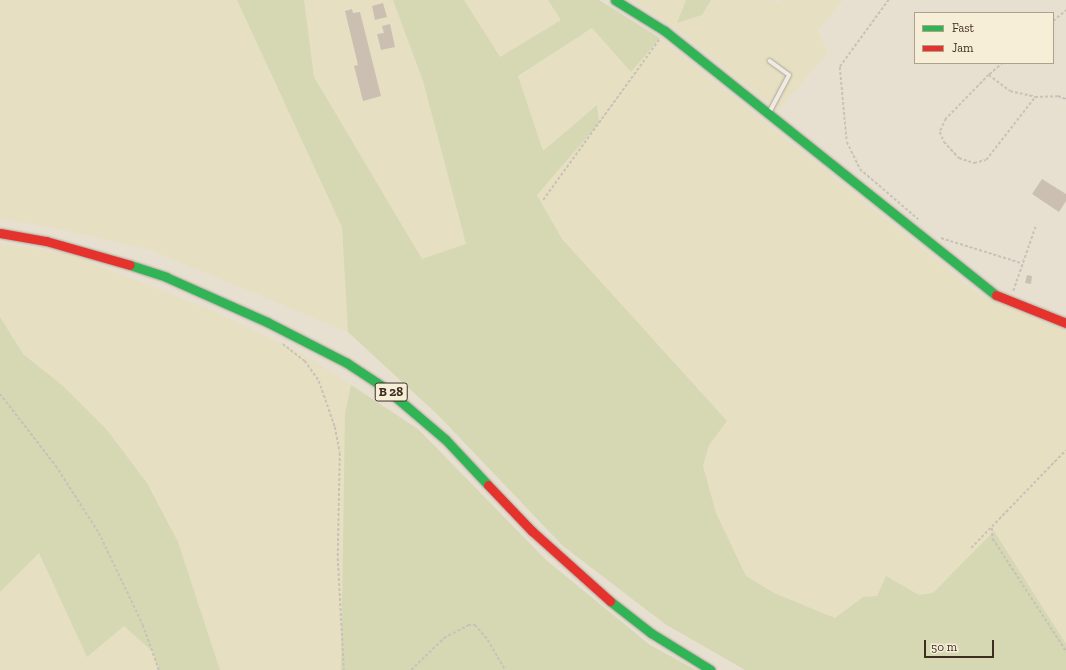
<!DOCTYPE html>
<html>
<head>
<meta charset="utf-8">
<style>
  body { margin:0 }
  #map { position:relative; width:1066px; height:670px; overflow:hidden; background:#e7e0d1; font-family:"Zilla Slab",serif }
  div>[style] { position:absolute }
  .farmland>* { inset:0; background:#e6dfc2 }
  .green>* { inset:0; background:#d6d7b3 }
  .building>* { inset:0; background:#cbbfb2 }
  .path>* { height:1.5px; margin-top:-0.75px; transform-origin:0; background:repeating-linear-gradient(90deg,#c8c2b9 0 3px,transparent 0 5px) }
  .roads { filter:drop-shadow(0 0 1px #ada599) drop-shadow(0 0 1px #ada599) }
  .lane>* { height:4px; margin:-2px; padding:0 2px; transform-origin:2px; border-radius:2px; background:#efebe3 }
  .fast>* { height:9px; margin:-4.5px; padding:0 4.5px; transform-origin:4.5px; border-radius:4.5px; background:#30b455 }
  .jam>* { height:9px; margin:-4.5px; padding:0 4.5px; transform-origin:4.5px; border-radius:4.5px; background:#e5322d }
  span { translate:-50% -50%; white-space:nowrap; text-align:center; line-height:1.15; -webkit-text-stroke:3px #f7eed8; paint-order:stroke }
  .shield-label span { padding:1px 3px; background:#f7eed8; border:1px solid; border-radius:3px; -webkit-text-stroke-width:0 }
  .shield-label { font-size:13px; color:#3d2e20; font-weight:700 }
  .legend { position:absolute; left:914px; top:12px; width:140px; height:52px; box-sizing:border-box; background:#f7eed8; border:1px solid #ada18e; margin:0; padding:5px 7px; list-style:none; font-size:12px; color:#3d2e20 }
  .legend li { display:flex; align-items:center; gap:8px; height:20px }
  .legend b { width:20px; border:1px solid #ada18e }
  .scale { position:absolute; left:924px; top:640px; width:70px; height:18px; box-sizing:border-box; border:2px solid #3d2e20; border-top:0; padding-left:5px; font-size:12px; line-height:14px; white-space:nowrap; color:#3d2e20; -webkit-text-stroke:3px #f7eed8; paint-order:stroke }
</style>
</head>
<body>
<div id="map">
  <div class="farmland">
    <i style="clip-path:polygon(0 0,237px 0,342px 227px,348px 332px,150px 250px,55px 228px,0 219px)"></i>
    <i style="clip-path:polygon(304px 0,393px 0,423px 81px,466px 244px,422px 259px,314px 77px)"></i>
    <i style="clip-path:polygon(464px 0,548px 0,562px 20px,500px 57px)"></i>
    <i style="clip-path:polygon(631px 0,686px 0,677px 23px,702px 15px,711px 0,774px 0,779px 4px,783px 0,843px 0,818px 31px,828px 52px,778px 111px,679px 31px)"></i>
    <i style="clip-path:polygon(592px 28px,631px 72px,660px 38px,981px 296px,1066px 331px,1066px 644px,994px 531px,933px 593px,919px 595px,886px 576px,877px 596px,862px 597px,835px 618px,774px 593px,746px 576px,716px 513px,703px 466px,709px 445px,562px 239px,537px 195px,599px 123px,597px 106px,543px 151px,518px 77px)"></i>
    <i style="clip-path:polygon(0 243px,70px 254px,211px 310px,301px 353px,351px 385px,345px 414px,341px 670px,220px 670px,178px 542px,147px 483px,107px 430px,63px 386px,23px 354px,0 317px)"></i>
    <i style="clip-path:polygon(39px 553px,87px 657px,124px 626px,153px 652px,159px 670px,0 670px,0 592px)"></i>
  </div>
  <div class="green">
    <i style="clip-path:polygon(237px 0,304px 0,314px 77px,422px 259px,466px 244px,423px 81px,393px 0,464px 0,500px 57px,561px 20px,548px 0,599px 0,660px 38px,631px 72px,592px 28px,518px 76px,543px 151px,597px 105px,599px 123px,537px 195px,562px 239px,727px 421px,709px 445px,703px 466px,716px 513px,746px 576px,774px 593px,835px 618px,863px 597px,877px 596px,886px 576px,919px 595px,933px 593px,994px 531px,1066px 644px,1066px 670px,745px 670px,665px 624px,563px 546px,439px 416px,348px 332px,342px 227px)"></i>
    <i style="clip-path:polygon(686px 0,711px 0,702px 15px,677px 23px)"></i>
    <i style="clip-path:polygon(0 317px,23px 354px,63px 386px,107px 430px,147px 483px,178px 542px,220px 670px,159px 670px,153px 652px,124px 626px,87px 657px,39px 553px,0 592px)"></i>
    <i style="clip-path:polygon(351px 385px,418px 429px,546px 560px,650px 645px,696px 670px,341px 670px,345px 414px)"></i>
  </div>
  <div class="building">
    <i style="clip-path:polygon(383px 3px,387px 17px,375px 20px,372px 6px)"></i>
    <i style="clip-path:polygon(352px 9px,353px 13px,360px 12px,381px 96px,363px 101px,354px 66px,358px 65px,345px 11px)"></i>
    <i style="clip-path:polygon(390px 24px,395px 47px,381px 50px,377px 34px,384px 33px,382px 26px)"></i>
    <i style="clip-path:polygon(1042px 179px,1066px 194px,1066px 201px,1059px 212px,1032px 194px)"></i>
    <i style="clip-path:polygon(1027px 275px,1032px 276px,1031px 284px,1025px 283px)"></i>
  </div>
  <div class="path">
    <i style="left:889px;top:0;width:83px;rotate:126.2deg"></i>
    <i style="left:840px;top:67px;width:75px;rotate:84.7deg"></i>
    <i style="left:847px;top:142px;width:30px;rotate:64deg"></i>
    <i style="left:860px;top:169px;width:77px;rotate:40.8deg"></i>
    <i style="left:1053px;top:21px;width:17px;rotate:-40deg"></i>
    <i style="left:1003px;top:63px;width:18px;rotate:139deg"></i>
    <i style="left:989px;top:75px;width:26px;rotate:37deg"></i>
    <i style="left:1010px;top:91px;width:26px;rotate:13deg"></i>
    <i style="left:1035px;top:97px;width:23px;rotate:-2deg"></i>
    <i style="left:1058px;top:96px;width:9px;rotate:21deg"></i>
    <i style="left:989px;top:75px;width:62px;rotate:134.3deg"></i>
    <i style="left:946px;top:119px;width:14px;rotate:115deg"></i>
    <i style="left:940px;top:132px;width:11px;rotate:68deg"></i>
    <i style="left:944px;top:142px;width:22px;rotate:47deg"></i>
    <i style="left:959px;top:158px;width:16px;rotate:18deg"></i>
    <i style="left:974px;top:163px;width:12px;rotate:-14deg"></i>
    <i style="left:986px;top:160px;width:80px;rotate:-52.1deg"></i>
    <i style="left:543px;top:200px;width:198px;rotate:-54.1deg"></i>
    <i style="left:941px;top:238px;width:84px;rotate:17.4deg"></i>
    <i style="left:1013px;top:291px;width:70px;rotate:-70.8deg"></i>
    <i style="left:283px;top:344px;width:28px;rotate:38deg"></i>
    <i style="left:305px;top:361px;width:24px;rotate:55deg"></i>
    <i style="left:319px;top:381px;width:49px;rotate:70.8deg"></i>
    <i style="left:335px;top:427px;width:26px;rotate:79deg"></i>
    <i style="left:340px;top:453px;width:105px;rotate:91.1deg"></i>
    <i style="left:338px;top:558px;width:112px;rotate:86.9deg"></i>
    <i style="left:0;top:394px;width:91px;rotate:52.1deg"></i>
    <i style="left:56px;top:466px;width:80px;rotate:57.3deg"></i>
    <i style="left:99px;top:533px;width:102px;rotate:64.4deg"></i>
    <i style="left:143px;top:625px;width:48px;rotate:70.4deg"></i>
    <i style="left:992px;top:528px;width:11px;rotate:85deg"></i>
    <i style="left:993px;top:539px;width:134px;rotate:56.9deg"></i>
    <i style="left:971px;top:548px;width:136px;rotate:-45.9deg"></i>
    <i style="left:411px;top:670px;width:46px;rotate:-44.1deg"></i>
    <i style="left:444px;top:638px;width:27px;rotate:-28deg"></i>
    <i style="left:468px;top:625px;width:7px"></i>
    <i style="left:475px;top:625px;width:20px;rotate:49deg"></i>
    <i style="left:488px;top:640px;width:34px;rotate:60deg"></i>
  </div>
  <div class="roads">
    <div class="lane">
      <i style="left:769px;top:113px;width:43px;rotate:-62.2deg"></i>
      <i style="left:789px;top:75px;width:24px;rotate:-144deg"></i>
    </div>
    <div class="fast">
      <i style="left:615px;top:0;width:59px;rotate:31.8deg"></i>
      <i style="left:665px;top:31px;width:423px;rotate:38.6deg"></i>
      <i style="left:130px;top:265px;width:38px;rotate:18deg"></i>
      <i style="left:166px;top:277px;width:111px;rotate:24deg"></i>
      <i style="left:267px;top:322px;width:90px;rotate:27.1deg"></i>
      <i style="left:347px;top:363px;width:45px;rotate:33.3deg"></i>
      <i style="left:385px;top:388px;width:79px;rotate:40.4deg"></i>
      <i style="left:445px;top:439px;width:63px;rotate:46.9deg"></i>
      <i style="left:610px;top:601px;width:52px;rotate:38deg"></i>
      <i style="left:651px;top:633px;width:70px;rotate:31.7deg"></i>
    </div>
    <div class="jam">
      <i style="left:0;top:233px;width:47px;rotate:9.9deg"></i>
      <i style="left:46px;top:241px;width:87px;rotate:15.9deg"></i>
      <i style="left:996px;top:295px;width:75px;rotate:21.8deg"></i>
      <i style="left:488px;top:485px;width:64px;rotate:46.3deg"></i>
      <i style="left:532px;top:531px;width:105px;rotate:41.9deg"></i>
    </div>
  </div>
  <div class="shield-label">
    <span style="left:391px;top:392px">B 28</span>
  </div>
  <ul class="legend">
  <li><b style="height:5px;background:#30b455"></b>Fast</li>
  <li><b style="height:5px;background:#e5322d"></b>Jam</li>
  </ul>
  <div class="scale">50 m</div>
</div>
</body>
</html>
